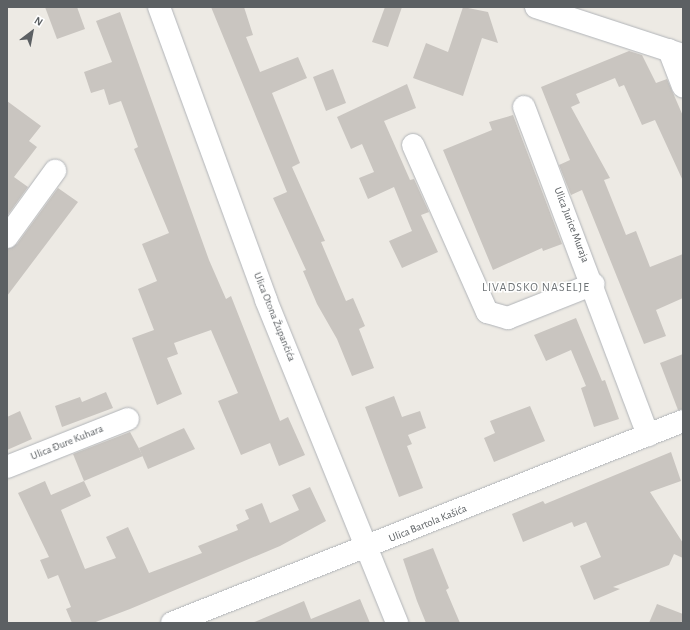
<!DOCTYPE html>
<html>
<head>
<meta charset="utf-8">
<style>
  body { margin:0 }
  #map { position:relative; width:690px; height:630px; overflow:hidden; background:#edeae4; font-family:"Alegreya Sans",sans-serif }
  div>[style] { position:absolute }
  .building>* { inset:0; background:#c9c5c0 }
  .roads { filter:drop-shadow(0 0 1px #b1b4b8) drop-shadow(0 0 1px #b1b4b8) }
  .minor>* { height:22px; margin:-11px; padding:0 11px; transform-origin:11px; border-radius:11px; background:#fff }
  span { translate:-50% -50%; white-space:nowrap; text-align:center; line-height:1.15; -webkit-text-stroke:3px #fff; paint-order:stroke }
  .street-label { font-size:11px; color:#5c6063 }
  .neighbourhood-label { font-size:12px; color:#6d7275; letter-spacing:1px }
  .frame { position:absolute; inset:0; border:8px solid #5c6063; pointer-events:none }
  .north { position:absolute; left:12px; top:12px; width:40px; height:40px; -webkit-text-stroke:3px #fff; paint-order:stroke; rotate:32deg; font-size:11px; font-weight:700; line-height:16px; text-align:center; color:#5c6063 }
  .north::after { content:''; display:block; margin:auto; width:14px; height:18px; background:#5c6063; clip-path:polygon(50% 0,100% 100%,50% 72%,0 100%) }
</style>
</head>
<body>
<div id="map">
  <div class="building">
    <i style="clip-path:polygon(45px 7px,77px 7px,85px 29px,57px 39px)"></i>
    <i style="clip-path:polygon(211px 7px,244px 7px,253px 35px,246px 37px,260px 72px,298px 57px,307px 78px,272px 93px,300px 163px,292px 167px,325px 241px,321px 242px,346px 301px,353px 298px,365px 326px,359px 329px,374px 368px,352px 376px,337px 339px,317px 304px,303px 271px,306px 270px,273px 198px,287px 192px)"></i>
    <i style="clip-path:polygon(385px 7px,402px 7px,388px 47px,372px 42px)"></i>
    <i style="clip-path:polygon(463px 7px,488px 12px,498px 43px,482px 38px,463px 96px,413px 78px,426px 43px,448px 52px)"></i>
    <i style="clip-path:polygon(120px 12px,209px 260px,226px 299px,231px 296px,280px 421px,288px 417px,305px 455px,279px 466px,270px 443px,241px 455px,218px 401px,238px 393px,211px 330px,174px 343px,178px 354px,167px 358px,182px 394px,157px 405px,132px 338px,154px 330px,138px 289px,157px 281px,142px 244px,169px 233px,134px 149px,138px 147px,121px 101px,109px 105px,104px 89px,91px 93px,84px 72px,112px 62px,96px 21px)"></i>
    <i style="clip-path:polygon(629px 51px,642px 55px,656px 83px,667px 79px,683px 116px,683px 181px,655px 120px,642px 125px,624px 85px,619px 87px,615px 78px,576px 94px,580px 103px,571px 107px,610px 178px,604px 180px,626px 235px,636px 231px,650px 267px,683px 254px,683px 298px,656px 310px,666px 336px,644px 344px,582px 190px,571px 195px,559px 165px,570px 160px,541px 87px)"></i>
    <i style="clip-path:polygon(333px 69px,346px 103px,326px 111px,313px 77px)"></i>
    <i style="clip-path:polygon(407px 84px,416px 108px,384px 121px,410px 180px,414px 179px,429px 212px,421px 215px,438px 252px,402px 268px,389px 241px,412px 231px,394px 187px,368px 199px,359px 178px,374px 172px,362px 144px,351px 149px,337px 117px)"></i>
    <i style="clip-path:polygon(7px 101px,41px 126px,29px 141px,37px 147px,14px 177px,28px 187px,7px 216px)"></i>
    <i style="clip-path:polygon(513px 115px,562px 244px,543px 251px,542px 248px,493px 270px,443px 150px,492px 130px,489px 122px)"></i>
    <i style="clip-path:polygon(58px 188px,78px 202px,7px 296px,7px 249px,17px 244px)"></i>
    <i style="clip-path:polygon(576px 318px,602px 381px,605px 380px,619px 419px,594px 427px,581px 388px,586px 386px,571px 350px,546px 361px,534px 335px)"></i>
    <i style="clip-path:polygon(683px 354px,683px 409px,678px 410px,660px 363px)"></i>
    <i style="clip-path:polygon(106px 392px,113px 408px,62px 427px,55px 406px,80px 397px,82px 402px)"></i>
    <i style="clip-path:polygon(394px 396px,402px 417px,420px 411px,426px 428px,408px 435px,412px 444px,407px 446px,423px 488px,399px 497px,365px 407px)"></i>
    <i style="clip-path:polygon(530px 406px,545px 441px,494px 462px,484px 438px,495px 433px,490px 421px)"></i>
    <i style="clip-path:polygon(20px 411px,32px 439px,7px 450px,7px 417px)"></i>
    <i style="clip-path:polygon(184px 428px,195px 449px,148px 469px,139px 448px)"></i>
    <i style="clip-path:polygon(130px 432px,143px 456px,84px 481px,73px 454px)"></i>
    <i style="clip-path:polygon(671px 452px,681px 481px,650px 492px,683px 543px,683px 558px,674px 554px,669px 565px,613px 587px,620px 589px,594px 600px,580px 566px,601px 557px,586px 522px,574px 527px,572px 522px,523px 542px,512px 514px,543px 501px,545px 504px)"></i>
    <i style="clip-path:polygon(45px 481px,51px 495px,84px 481px,91px 496px,61px 510px,85px 569px,116px 558px,106px 537px,128px 527px,149px 573px,202px 553px,198px 546px,238px 530px,236px 525px,249px 519px,245px 510px,262px 503px,270px 523px,299px 510px,292px 495px,310px 487px,326px 521px,280px 546px,130px 609px,93px 623px,72px 623px,66px 609px,71px 607px,58px 575px,48px 579px,40px 560px,49px 557px,18px 493px)"></i>
    <i style="clip-path:polygon(433px 548px,449px 588px,446px 590px,460px 623px,426px 623px,417px 601px,403px 559px)"></i>
    <i style="clip-path:polygon(360px 599px,370px 623px,252px 623px,304px 601px,311px 619px)"></i>
    <i style="clip-path:polygon(657px 604px,683px 614px,683px 623px,649px 623px)"></i>
  </div>
  <div class="roads">
    <div class="minor">
      <i style="left:159px;top:7px;width:312px;rotate:69.9deg"></i>
      <i style="left:266px;top:300px;width:349px;rotate:67.9deg"></i>
      <i style="left:536px;top:7px;width:155px;rotate:18.1deg"></i>
      <i style="left:669px;top:50px;width:39px;rotate:69deg"></i>
      <i style="left:524px;top:107px;width:351px;rotate:69.3deg"></i>
      <i style="left:413px;top:145px;width:183px;rotate:66.1deg"></i>
      <i style="left:487px;top:312px;width:22px;rotate:16deg"></i>
      <i style="left:508px;top:318px;width:92px;rotate:-21.6deg"></i>
      <i style="left:7px;top:237px;width:82px;rotate:-54deg"></i>
      <i style="left:7px;top:467px;width:130px;rotate:-21.6deg"></i>
      <i style="left:172px;top:623px;width:549px;rotate:-21.57deg"></i>
    </div>
  </div>
  <div class="street-label">
    <span style="left:571px;top:225px;rotate:69deg">Ulica Jurice Muraja</span>
    <span style="left:274px;top:317px;rotate:68deg">Ulica Otona Župančića</span>
    <span style="left:67px;top:443px;rotate:-22deg">Ulica Đure Kuhara</span>
    <span style="left:428px;top:524px;rotate:-22deg">Ulica Bartola Kašića</span>
  </div>
  <div class="neighbourhood-label">
    <span style="left:536px;top:288px">LIVADSKO NASELJE</span>
  </div>
  <div class="frame"></div>
  <div class="north">N</div>
</div>
</body>
</html>
